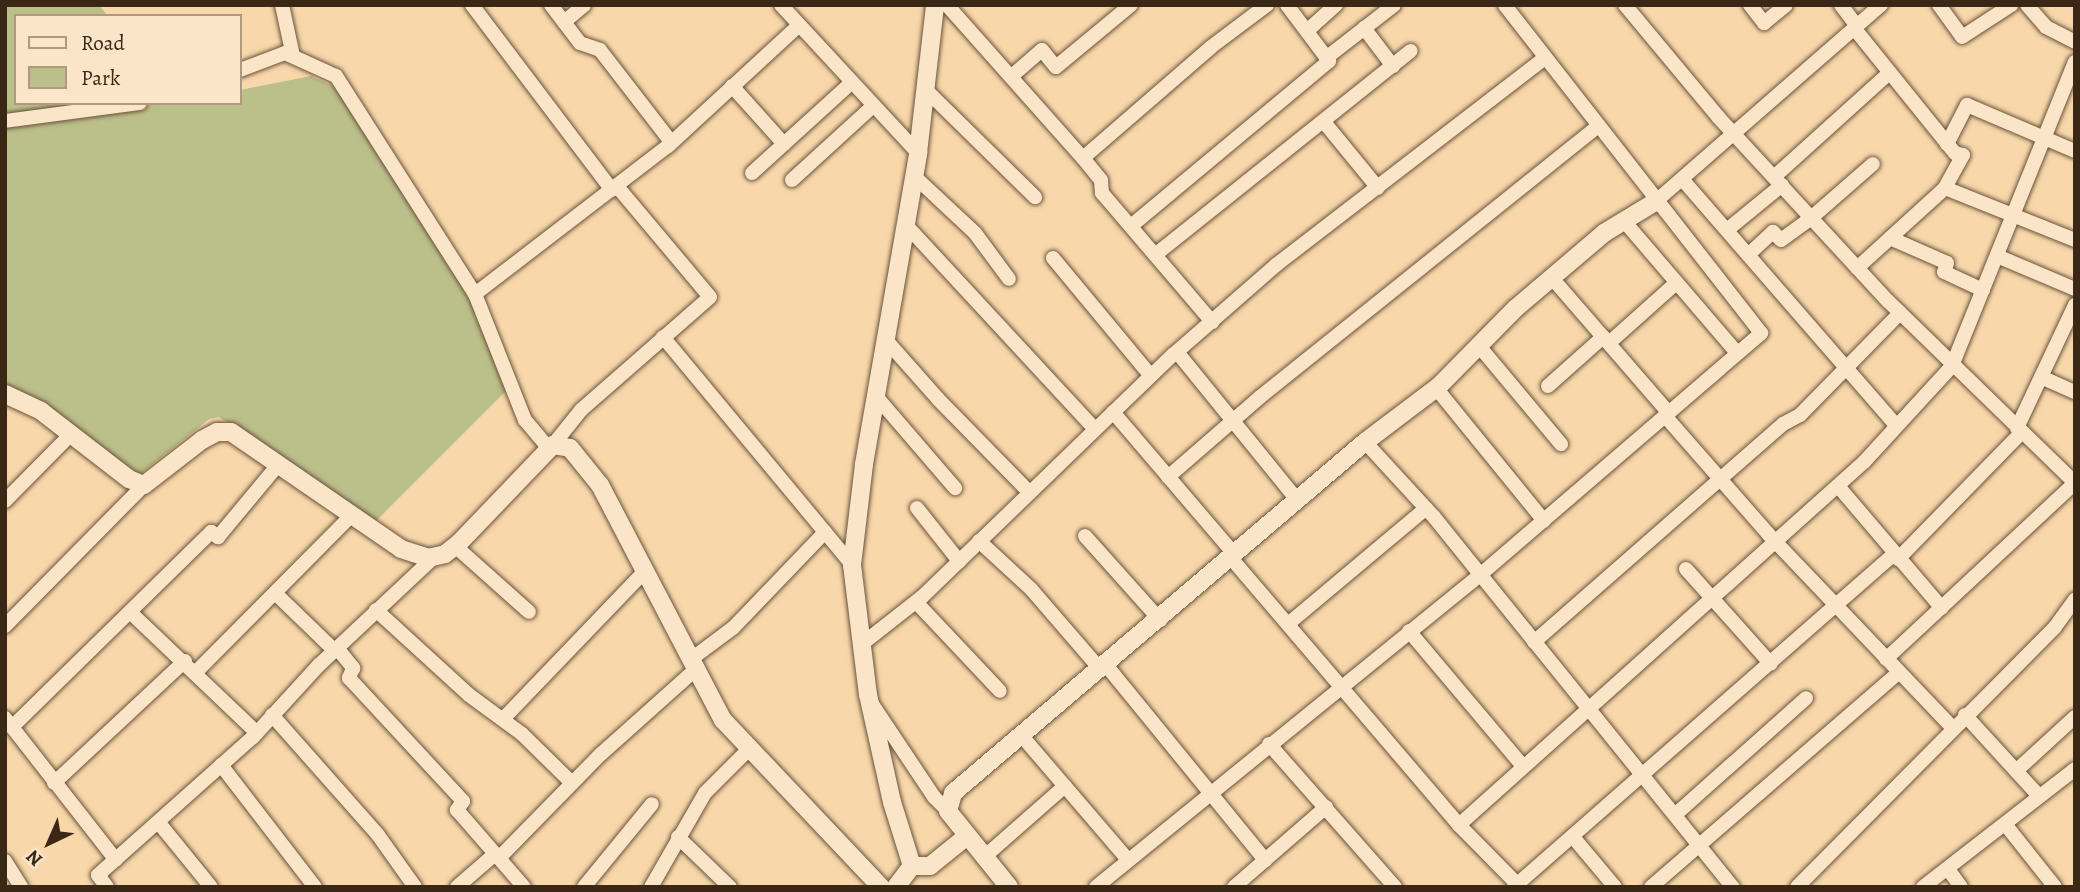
<!DOCTYPE html>
<html>
<head>
<meta charset="utf-8">
<style>
  body { margin:0 }
  #map { position:relative; width:2080px; height:892px; overflow:hidden; background:#f8d7aa; font-family:Alegreya,serif }
  div>[style] { position:absolute }
  .green>* { inset:0; background:#bbbf8a }
  .roads { filter:drop-shadow(0 0 2px #6a533b) drop-shadow(0 0 2px #6a533b) }
  .minor>* { height:14px; margin:-7px; padding:0 7px; transform-origin:7px; border-radius:7px; background:#fae5c8 }
  .tertiary>* { height:18px; margin:-9px; padding:0 9px; transform-origin:9px; border-radius:9px; background:#fae5c8 }
  span { translate:-50% -50%; white-space:nowrap; text-align:center; line-height:1.15; -webkit-text-stroke:5px #fae5c8; paint-order:stroke }
  .frame { position:absolute; inset:0; border:7px solid #3b2716; pointer-events:none }
  .legend { position:absolute; left:14px; top:14px; width:228px; height:91px; box-sizing:border-box; background:#fae5c8; border:2px solid #ae9981; margin:0; padding:9px 12px; list-style:none; font-size:21px; color:#3b2716 }
  .legend li { display:flex; align-items:center; gap:14px; height:35px }
  .legend b { width:35px; border:2px solid #ae9981 }
  .north { position:absolute; left:14px; top:808px; width:70px; height:70px; -webkit-text-stroke:5px #fae5c8; paint-order:stroke; rotate:224deg; font-size:19px; font-weight:700; line-height:28px; text-align:center; color:#3b2716 }
  .north::after { content:''; display:block; margin:auto; width:24px; height:32px; background:#3b2716; clip-path:polygon(50% 0,100% 100%,50% 72%,0 100%) }
</style>
</head>
<body>
<div id="map">
  <div class="green">
    <i style="clip-path:polygon(5px 5px,99px 5px,108px 16px,16px 16px,16px 103px,240px 103px,240px 90px,311px 76px,337px 88px,473px 304px,508px 389px,376px 521px,219px 417px,209px 419px,140px 474px,5px 384px)"></i>
  </div>
  <div class="roads">
    <div class="minor">
      <i style="left:282px;top:5px;width:52px;rotate:77.8deg"></i>
      <i style="left:472px;top:5px;width:232px;rotate:52.9deg"></i>
      <i style="left:551px;top:5px;width:48px;rotate:52.7deg"></i>
      <i style="left:580px;top:43px;width:21px;rotate:19deg"></i>
      <i style="left:600px;top:50px;width:116px;rotate:52.3deg"></i>
      <i style="left:781px;top:5px;width:202px;rotate:47.2deg"></i>
      <i style="left:947px;top:5px;width:205px;rotate:48.4deg"></i>
      <i style="left:1083px;top:158px;width:28px;rotate:51deg"></i>
      <i style="left:1101px;top:180px;width:13px;rotate:86deg"></i>
      <i style="left:1102px;top:193px;width:170px;rotate:49.5deg"></i>
      <i style="left:1625px;top:5px;width:147px;rotate:50.2deg"></i>
      <i style="left:1719px;top:118px;width:249px;rotate:47.3deg"></i>
      <i style="left:1888px;top:301px;width:261px;rotate:44.2deg"></i>
      <i style="left:1750px;top:5px;width:23px;rotate:52deg"></i>
      <i style="left:1764px;top:23px;width:28px;rotate:-39deg"></i>
      <i style="left:1841px;top:5px;width:26px;rotate:53deg"></i>
      <i style="left:1939px;top:5px;width:39px;rotate:54deg"></i>
      <i style="left:1962px;top:37px;width:59px;rotate:-33.1deg"></i>
      <i style="left:2027px;top:5px;width:29px;rotate:49deg"></i>
      <i style="left:2046px;top:27px;width:33px;rotate:27deg"></i>
      <i style="left:564px;top:22px;width:26px;rotate:-40deg"></i>
      <i style="left:1364px;top:28px;width:48px;rotate:52.7deg"></i>
      <i style="left:1854px;top:28px;width:161px;rotate:51.1deg"></i>
      <i style="left:1955px;top:153px;width:8px;rotate:14deg"></i>
      <i style="left:1963px;top:155px;width:38px;rotate:119deg"></i>
      <i style="left:1945px;top:188px;width:119px;rotate:137.7deg"></i>
      <i style="left:1308px;top:30px;width:38px;rotate:-42deg"></i>
      <i style="left:1326px;top:58px;width:86px;rotate:-37.9deg"></i>
      <i style="left:240px;top:70px;width:48px;rotate:-20.7deg"></i>
      <i style="left:285px;top:53px;width:56px;rotate:24.3deg"></i>
      <i style="left:336px;top:76px;width:259px;rotate:57.5deg"></i>
      <i style="left:475px;top:294px;width:136px;rotate:68.4deg"></i>
      <i style="left:525px;top:420px;width:38px;rotate:50deg"></i>
      <i style="left:1013px;top:75px;width:38px;rotate:-41deg"></i>
      <i style="left:1042px;top:50px;width:22px;rotate:51deg"></i>
      <i style="left:1056px;top:67px;width:97px;rotate:-39.6deg"></i>
      <i style="left:732px;top:86px;width:78px;rotate:48.1deg"></i>
      <i style="left:926px;top:90px;width:153px;rotate:44.5deg"></i>
      <i style="left:5px;top:121px;width:136px;rotate:-7.6deg"></i>
      <i style="left:1324px;top:122px;width:85px;rotate:50.7deg"></i>
      <i style="left:1947px;top:144px;width:44px;rotate:-62.9deg"></i>
      <i style="left:1967px;top:105px;width:117px;rotate:23.1deg"></i>
      <i style="left:1083px;top:158px;width:169px;rotate:-40.9deg"></i>
      <i style="left:1211px;top:47px;width:70px;rotate:-36.9deg"></i>
      <i style="left:752px;top:173px;width:134px;rotate:-42.3deg"></i>
      <i style="left:914px;top:176px;width:83px;rotate:43.1deg"></i>
      <i style="left:975px;top:233px;width:57px;rotate:53.5deg"></i>
      <i style="left:1774px;top:177px;width:155px;rotate:-42.1deg"></i>
      <i style="left:1682px;top:179px;width:327px;rotate:49deg"></i>
      <i style="left:792px;top:180px;width:108px;rotate:-42.4deg"></i>
      <i style="left:1945px;top:188px;width:140px;rotate:21.8deg"></i>
      <i style="left:1655px;top:202px;width:300px;rotate:-41.1deg"></i>
      <i style="left:1624px;top:221px;width:174px;rotate:49.4deg"></i>
      <i style="left:905px;top:224px;width:280px;rotate:47.2deg"></i>
      <i style="left:1131px;top:226px;width:258px;rotate:-39.8deg"></i>
      <i style="left:1329px;top:61px;width:70px;rotate:-126.9deg"></i>
      <i style="left:1727px;top:230px;width:71px;rotate:-39.3deg"></i>
      <i style="left:1890px;top:238px;width:62px;rotate:23.7deg"></i>
      <i style="left:1947px;top:263px;width:9px;rotate:108deg"></i>
      <i style="left:1944px;top:272px;width:43px;rotate:24.8deg"></i>
      <i style="left:1155px;top:255px;width:327px;rotate:-38.6deg"></i>
      <i style="left:1748px;top:255px;width:34px;rotate:-43deg"></i>
      <i style="left:1773px;top:232px;width:11px;rotate:45deg"></i>
      <i style="left:1781px;top:240px;width:37px;rotate:-36deg"></i>
      <i style="left:1811px;top:218px;width:82px;rotate:-41.1deg"></i>
      <i style="left:1997px;top:256px;width:85px;rotate:22.9deg"></i>
      <i style="left:1053px;top:258px;width:153px;rotate:50.3deg"></i>
      <i style="left:1552px;top:278px;width:179px;rotate:49.1deg"></i>
      <i style="left:475px;top:294px;width:243px;rotate:-37.5deg"></i>
      <i style="left:668px;top:146px;width:178px;rotate:-42.7deg"></i>
      <i style="left:663px;top:337px;width:296px;rotate:50.3deg"></i>
      <i style="left:885px;top:339px;width:80px;rotate:48.5deg"></i>
      <i style="left:938px;top:399px;width:130px;rotate:45.6deg"></i>
      <i style="left:1609px;top:343px;width:90px;rotate:-41.8deg"></i>
      <i style="left:1479px;top:346px;width:128px;rotate:50.1deg"></i>
      <i style="left:1177px;top:352px;width:192px;rotate:50.9deg"></i>
      <i style="left:2041px;top:377px;width:37px;rotate:24deg"></i>
      <i style="left:1548px;top:386px;width:74px;rotate:-41.7deg"></i>
      <i style="left:1436px;top:388px;width:171px;rotate:50.9deg"></i>
      <i style="left:875px;top:395px;width:123px;rotate:49.3deg"></i>
      <i style="left:1113px;top:412px;width:188px;rotate:49.5deg"></i>
      <i style="left:1665px;top:416px;width:158px;rotate:48.8deg"></i>
      <i style="left:1769px;top:535px;width:265px;rotate:46.4deg"></i>
      <i style="left:2017px;top:428px;width:136px;rotate:-64.8deg"></i>
      <i style="left:1365px;top:442px;width:102px;rotate:47.4deg"></i>
      <i style="left:1434px;top:517px;width:476px;rotate:51.1deg"></i>
      <i style="left:553px;top:445px;width:45px;rotate:-51.3deg"></i>
      <i style="left:581px;top:410px;width:171px;rotate:-41.2deg"></i>
      <i style="left:710px;top:297px;width:145px;rotate:-130deg"></i>
      <i style="left:1168px;top:477px;width:122px;rotate:-41deg"></i>
      <i style="left:1260px;top:397px;width:433px;rotate:-38.7deg"></i>
      <i style="left:1838px;top:486px;width:160px;rotate:49.6deg"></i>
      <i style="left:5px;top:501px;width:94px;rotate:-45.4deg"></i>
      <i style="left:917px;top:508px;width:68px;rotate:51.6deg"></i>
      <i style="left:1085px;top:536px;width:113px;rotate:48.2deg"></i>
      <i style="left:979px;top:541px;width:71px;rotate:42.7deg"></i>
      <i style="left:1031px;top:589px;width:107px;rotate:49.2deg"></i>
      <i style="left:455px;top:546px;width:99px;rotate:41.7deg"></i>
      <i style="left:1231px;top:558px;width:351px;rotate:49.5deg"></i>
      <i style="left:1459px;top:825px;width:83px;rotate:45.5deg"></i>
      <i style="left:1898px;top:559px;width:177px;rotate:-45.7deg"></i>
      <i style="left:1686px;top:569px;width:127px;rotate:48.2deg"></i>
      <i style="left:275px;top:593px;width:82px;rotate:44deg"></i>
      <i style="left:916px;top:602px;width:122px;rotate:46.7deg"></i>
      <i style="left:376px;top:610px;width:126px;rotate:42.4deg"></i>
      <i style="left:469px;top:695px;width:66px;rotate:36.3deg"></i>
      <i style="left:522px;top:734px;width:70px;rotate:44.4deg"></i>
      <i style="left:130px;top:612px;width:175px;rotate:43.6deg"></i>
      <i style="left:1288px;top:624px;width:180px;rotate:-40deg"></i>
      <i style="left:5px;top:626px;width:198px;rotate:-45.4deg"></i>
      <i style="left:1409px;top:631px;width:175px;rotate:49.9deg"></i>
      <i style="left:1534px;top:642px;width:331px;rotate:-41.2deg"></i>
      <i style="left:1783px;top:424px;width:19px;rotate:-28deg"></i>
      <i style="left:1800px;top:415px;width:143px;rotate:-45.6deg"></i>
      <i style="left:862px;top:644px;width:76px;rotate:-38.1deg"></i>
      <i style="left:922px;top:597px;width:349px;rotate:-44deg"></i>
      <i style="left:1173px;top:355px;width:137px;rotate:-41.1deg"></i>
      <i style="left:1276px;top:265px;width:339px;rotate:-37.6deg"></i>
      <i style="left:337px;top:648px;width:26px;rotate:51deg"></i>
      <i style="left:353px;top:668px;width:11px;rotate:112deg"></i>
      <i style="left:349px;top:678px;width:168px;rotate:47.2deg"></i>
      <i style="left:463px;top:801px;width:11px;rotate:124deg"></i>
      <i style="left:457px;top:810px;width:102px;rotate:49deg"></i>
      <i style="left:1886px;top:659px;width:258px;rotate:-43deg"></i>
      <i style="left:690px;top:660px;width:54px;rotate:-36.7deg"></i>
      <i style="left:733px;top:628px;width:133px;rotate:-46.2deg"></i>
      <i style="left:1106px;top:665px;width:252px;rotate:50.8deg"></i>
      <i style="left:196px;top:672px;width:221px;rotate:-45.2deg"></i>
      <i style="left:872px;top:704px;width:112px;rotate:56.3deg"></i>
      <i style="left:934px;top:797px;width:20px;rotate:45deg"></i>
      <i style="left:272px;top:715px;width:160px;rotate:48.5deg"></i>
      <i style="left:378px;top:835px;width:64px;rotate:54.6deg"></i>
      <i style="left:1965px;top:715px;width:110px;rotate:47.6deg"></i>
      <i style="left:5px;top:718px;width:180px;rotate:52deg"></i>
      <i style="left:503px;top:719px;width:205px;rotate:-46.2deg"></i>
      <i style="left:12px;top:727px;width:279px;rotate:-44.4deg"></i>
      <i style="left:211px;top:532px;width:9px;rotate:36deg"></i>
      <i style="left:218px;top:537px;width:94px;rotate:-50.2deg"></i>
      <i style="left:1021px;top:735px;width:165px;rotate:49.4deg"></i>
      <i style="left:1269px;top:744px;width:191px;rotate:48.6deg"></i>
      <i style="left:221px;top:765px;width:154px;rotate:52.4deg"></i>
      <i style="left:2016px;top:771px;width:80px;rotate:-42.5deg"></i>
      <i style="left:54px;top:783px;width:179px;rotate:-43deg"></i>
      <i style="left:1676px;top:814px;width:174px;rotate:-41.7deg"></i>
      <i style="left:159px;top:823px;width:82px;rotate:50.9deg"></i>
      <i style="left:2005px;top:824px;width:80px;rotate:51.6deg"></i>
      <i style="left:1459px;top:825px;width:544px;rotate:-41.87deg"></i>
      <i style="left:1864px;top:462px;width:130px;rotate:-47.5deg"></i>
      <i style="left:1952px;top:366px;width:328px;rotate:-68deg"></i>
      <i style="left:678px;top:837px;width:72px;rotate:43.9deg"></i>
      <i style="left:1573px;top:837px;width:65px;rotate:50deg"></i>
      <i style="left:499px;top:858px;width:146px;rotate:-45.6deg"></i>
      <i style="left:601px;top:754px;width:126px;rotate:-41.8deg"></i>
      <i style="left:983px;top:858px;width:109px;rotate:-41.3deg"></i>
      <i style="left:5px;top:861px;width:31px;rotate:58deg"></i>
      <i style="left:1948px;top:869px;width:22px;rotate:54deg"></i>
      <i style="left:107px;top:887px;width:15px;rotate:-127deg"></i>
      <i style="left:98px;top:875px;width:208px;rotate:-41.7deg"></i>
      <i style="left:253px;top:737px;width:98px;rotate:-47.5deg"></i>
      <i style="left:319px;top:665px;width:159px;rotate:-43.2deg"></i>
      <i style="left:457px;top:887px;width:50px;rotate:-41deg"></i>
      <i style="left:584px;top:887px;width:107px;rotate:-50.7deg"></i>
      <i style="left:651px;top:887px;width:108px;rotate:-60.1deg"></i>
      <i style="left:705px;top:793px;width:64px;rotate:-45deg"></i>
      <i style="left:1096px;top:887px;width:495px;rotate:-39.1deg"></i>
      <i style="left:1480px;top:575px;width:371px;rotate:-40.7deg"></i>
      <i style="left:1761px;top:333px;width:416px;rotate:-128deg"></i>
      <i style="left:1234px;top:887px;width:122px;rotate:-41deg"></i>
      <i style="left:1514px;top:887px;width:505px;rotate:-41.23deg"></i>
      <i style="left:1651px;top:887px;width:328px;rotate:-40.9deg"></i>
      <i style="left:1797px;top:887px;width:366px;rotate:-45.2deg"></i>
      <i style="left:2055px;top:627px;width:34px;rotate:-54deg"></i>
      <i style="left:1923px;top:887px;width:192px;rotate:-37.8deg"></i>
    </div>
    <div class="tertiary">
      <i style="left:5px;top:394px;width:40px;rotate:25deg"></i>
      <i style="left:41px;top:411px;width:111px;rotate:37.7deg"></i>
      <i style="left:129px;top:479px;width:16px;rotate:22deg"></i>
      <i style="left:144px;top:485px;width:73px;rotate:-37.8deg"></i>
      <i style="left:202px;top:440px;width:17px;rotate:-28deg"></i>
      <i style="left:217px;top:432px;width:14px"></i>
      <i style="left:231px;top:432px;width:206px;rotate:34.5deg"></i>
      <i style="left:401px;top:549px;width:28px;rotate:18deg"></i>
      <i style="left:428px;top:558px;width:17px;rotate:-13deg"></i>
      <i style="left:445px;top:554px;width:18px;rotate:-38deg"></i>
      <i style="left:459px;top:543px;width:136px;rotate:-46.2deg"></i>
      <i style="left:553px;top:445px;width:17px;rotate:10deg"></i>
      <i style="left:570px;top:448px;width:48px;rotate:51deg"></i>
      <i style="left:600px;top:485px;width:265px;rotate:62.4deg"></i>
      <i style="left:723px;top:720px;width:230px;rotate:46.6deg"></i>
      <i style="left:912px;top:866px;width:18px"></i>
      <i style="left:930px;top:866px;width:46px;rotate:-38.9deg"></i>
      <i style="left:896px;top:887px;width:26px;rotate:-53deg"></i>
      <i style="left:912px;top:866px;width:67px;rotate:-107.4deg"></i>
      <i style="left:892px;top:802px;width:110px;rotate:-102.6deg"></i>
      <i style="left:868px;top:695px;width:131px;rotate:-97deg"></i>
      <i style="left:852px;top:565px;width:102px;rotate:-83.2deg"></i>
      <i style="left:864px;top:464px;width:316px;rotate:-80.1deg"></i>
      <i style="left:918px;top:153px;width:149px;rotate:-83.4deg"></i>
      <i style="left:1009px;top:887px;width:97px;rotate:-128.8deg"></i>
      <i style="left:948px;top:811px;width:19px;rotate:-74deg"></i>
      <i style="left:953px;top:793px;width:541px;rotate:-40.43deg"></i>
      <i style="left:1365px;top:442px;width:93px;rotate:-37.1deg"></i>
      <i style="left:1439px;top:386px;width:110px;rotate:-45.4deg"></i>
      <i style="left:1516px;top:308px;width:116px;rotate:-40.4deg"></i>
      <i style="left:1604px;top:233px;width:60px;rotate:-31.3deg"></i>
    </div>
  </div>
  <div class="frame"></div>
  <ul class="legend">
  <li><b style="height:9px;background:#fae5c8"></b>Road</li>
  <li><b style="height:19px;background:#bbbf8a"></b>Park</li>
  </ul>
  <div class="north">N</div>
</div>
</body>
</html>
